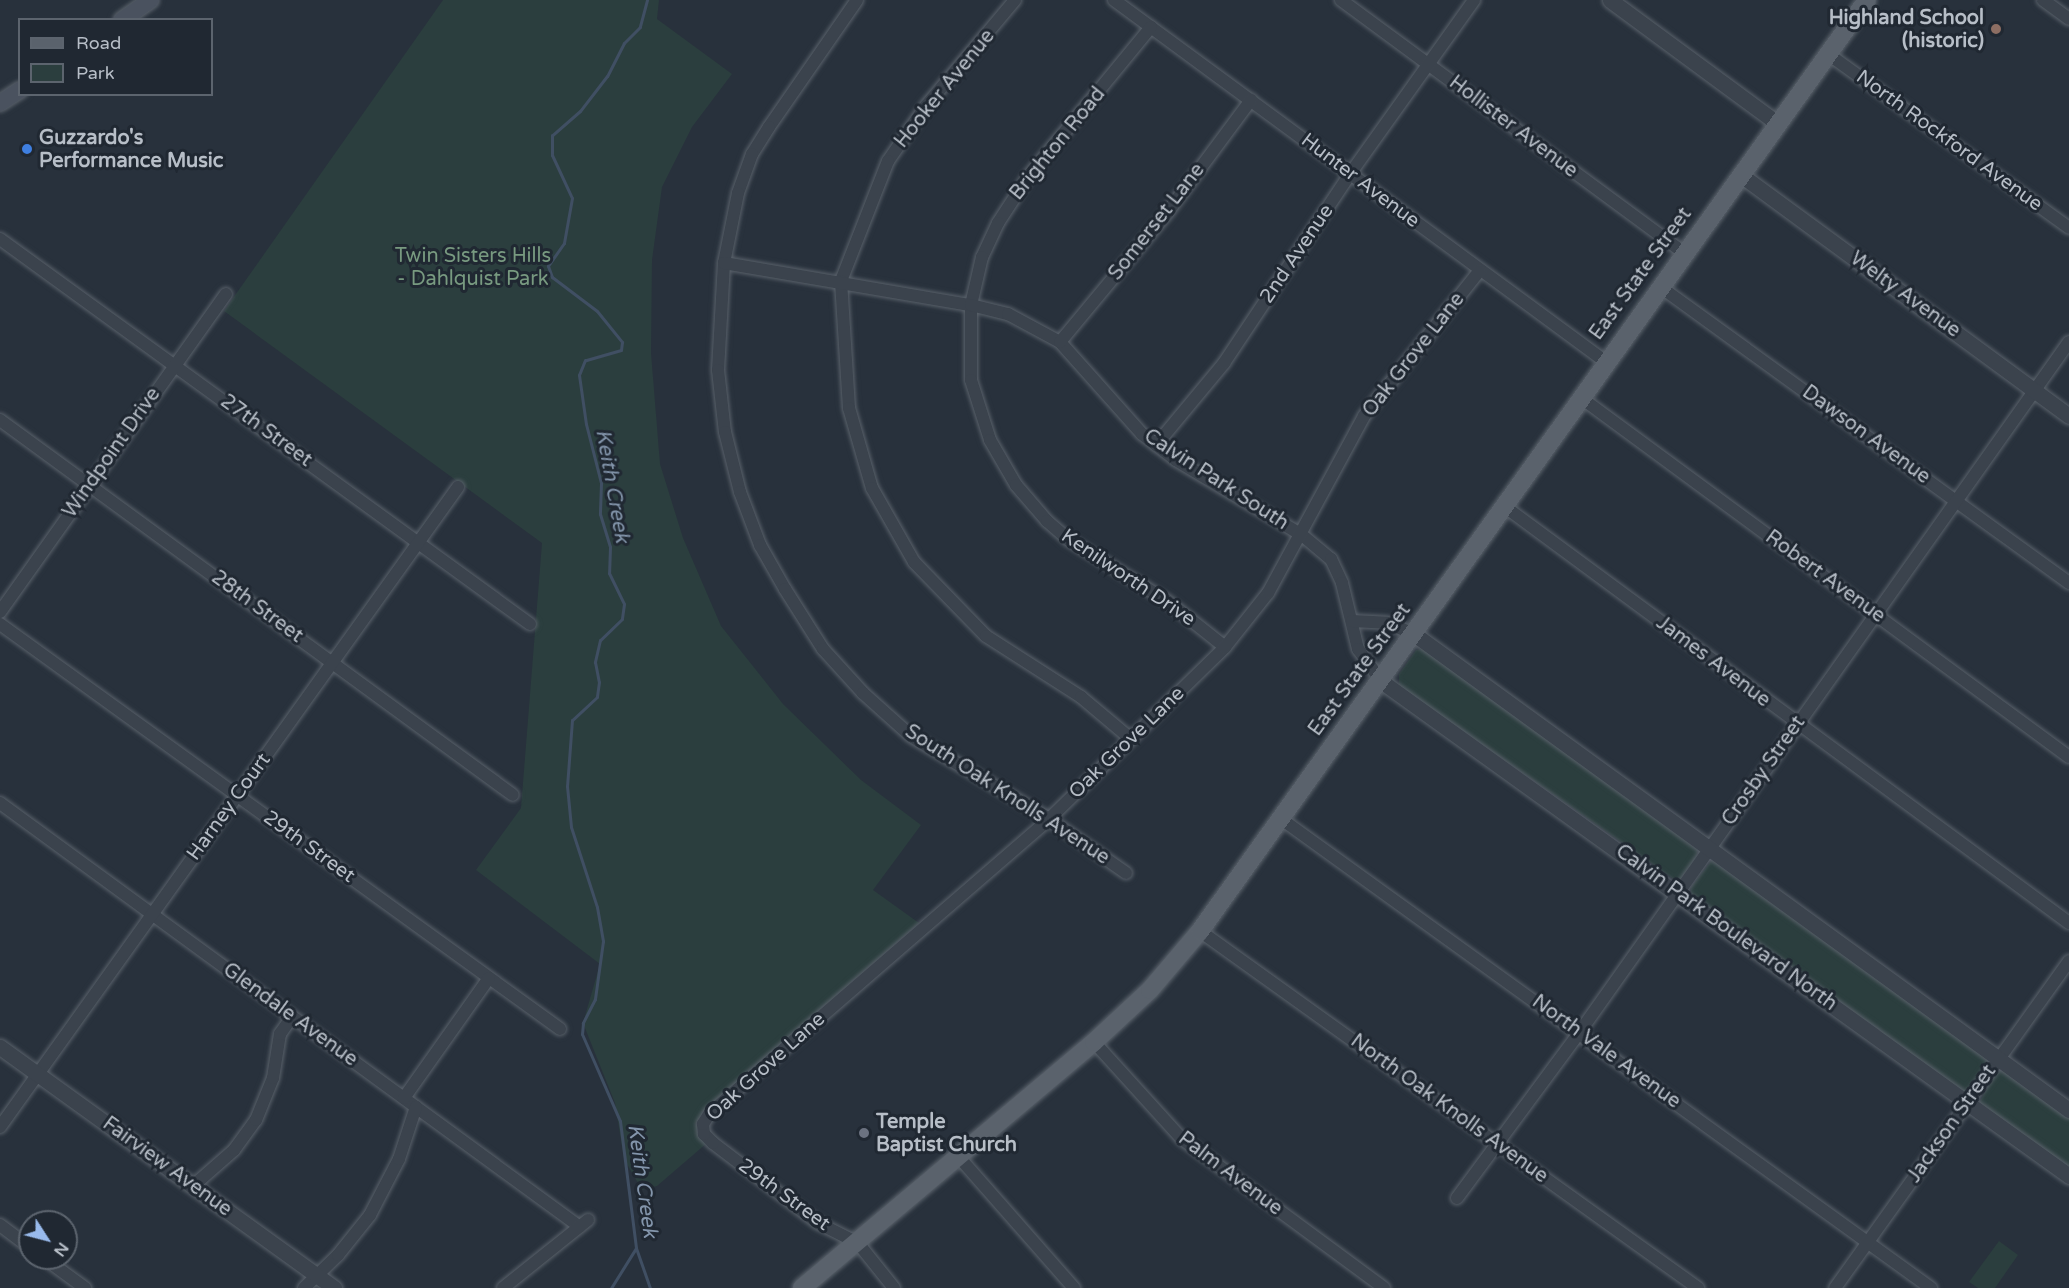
<!DOCTYPE html>
<html>
<head>
<meta charset="utf-8">
<style>
  body { margin:0 }
  #map { position:relative; width:2069px; height:1288px; overflow:hidden; background:#28313c; font-family:"Varela Round",sans-serif }
  div>[style] { position:absolute }
  .green>* { inset:0; background:#2b3e3e }
  .stream>* { height:3px; margin:-1.5px; padding:0 1.5px; transform-origin:1.5px; border-radius:1.5px; background:#404f63 }
  .roads { filter:drop-shadow(0 0 2px #59616a) drop-shadow(0 0 2px #59616a) }
  .minor>* { height:12px; margin:-6px; padding:0 6px; transform-origin:6px; border-radius:6px; background:#3b434d }
  .tertiary>* { height:15px; margin:-7.5px; padding:0 7.5px; transform-origin:7.5px; border-radius:7.5px; background:#3b434d }
  .secondary>* { height:16px; margin:-8px; padding:0 8px; transform-origin:8px; border-radius:8px; background:#4a525f }
  .primary>* { height:18px; margin:-9px; padding:0 9px; transform-origin:9px; border-radius:9px; background:#5a626c }
  .dots>* { width:16px; height:16px; translate:-50% -50%; box-sizing:border-box; border:3px solid #202832; border-radius:50% }
  span { translate:-50% -50%; white-space:nowrap; text-align:center; line-height:1.15; -webkit-text-stroke:6px #202832; paint-order:stroke }
  .poi-label { font-size:20px; color:#b7bec7; font-weight:700 }
  .right { translate:-100% -50%; text-align:right }
  .left { translate:0 -50%; text-align:left }
  .street-label { font-size:20px; color:#b7bec7 }
  .park-label { font-size:20px; color:#789a80 }
  .water-label { font-size:21px; color:#8395ab; font-style:italic }
  .legend { position:absolute; left:18px; top:18px; width:195px; height:78px; box-sizing:border-box; background:#202832; border:2px solid #5c646e; margin:0; padding:8px 10px; list-style:none; font-size:18px; color:#b7bec7 }
  .legend li { display:flex; align-items:center; gap:12px; height:30px }
  .legend b { width:30px; border:2px solid #5c646e }
  .north { position:absolute; left:18px; top:1210px; width:60px; height:60px; box-sizing:border-box; background:#202832; border:2px solid #5c646e; border-radius:50%; rotate:126deg; font-size:16px; font-weight:700; line-height:24px; text-align:center; color:#b7bec7 }
  .north::after { content:''; display:block; margin:auto; width:21px; height:27px; background:#98baec; clip-path:polygon(50% 0,100% 100%,50% 72%,0 100%) }
</style>
</head>
<body>
<div id="map">
  <div class="green">
    <i style="clip-path:polygon(443px 0,659px 0,657px 19px,732px 74px,692px 127px,662px 187px,652px 260px,651px 353px,660px 464px,683px 538px,721px 626px,783px 704px,861px 780px,921px 825px,873px 890px,919px 923px,703px 1112px,696px 1124px,707px 1143px,657px 1186px,642px 1190px,624px 1159px,615px 1103px,583px 1023px,600px 964px,476px 870px,521px 808px,542px 543px,224px 311px)"></i>
    <i style="clip-path:polygon(1423px 649px,1698px 848px,1696px 858px,1678px 882px,1399px 686px,1399px 674px,1416px 650px)"></i>
    <i style="clip-path:polygon(1712px 860px,1989px 1060px,1970px 1091px,1962px 1092px,1691px 897px,1691px 887px)"></i>
    <i style="clip-path:polygon(2003px 1070px,2069px 1116px,2069px 1170px,1979px 1103px,1996px 1072px)"></i>
    <i style="clip-path:polygon(1999px 1241px,2018px 1255px,1995px 1288px,1978px 1288px,1969px 1282px)"></i>
  </div>
  <div class="stream">
    <i style="left:647px;top:0;width:28px;rotate:105deg"></i>
    <i style="left:640px;top:27px;width:23px;rotate:135deg"></i>
    <i style="left:624px;top:43px;width:37px;rotate:117deg"></i>
    <i style="left:607px;top:76px;width:44px;rotate:127.6deg"></i>
    <i style="left:580px;top:111px;width:37px;rotate:139deg"></i>
    <i style="left:552px;top:135px;width:20px;rotate:90deg"></i>
    <i style="left:552px;top:155px;width:47px;rotate:65.1deg"></i>
    <i style="left:572px;top:198px;width:46px;rotate:100.1deg"></i>
    <i style="left:564px;top:243px;width:28px;rotate:125deg"></i>
    <i style="left:548px;top:266px;width:12px;rotate:70deg"></i>
    <i style="left:552px;top:277px;width:56px;rotate:37.1deg"></i>
    <i style="left:597px;top:311px;width:40px;rotate:51deg"></i>
    <i style="left:622px;top:342px;width:8px;rotate:97deg"></i>
    <i style="left:621px;top:350px;width:37px;rotate:164deg"></i>
    <i style="left:585px;top:360px;width:16px;rotate:112deg"></i>
    <i style="left:579px;top:375px;width:49px;rotate:81.9deg"></i>
    <i style="left:586px;top:424px;width:61px;rotate:75.7deg"></i>
    <i style="left:601px;top:483px;width:31px;rotate:92deg"></i>
    <i style="left:600px;top:514px;width:34px;rotate:73deg"></i>
    <i style="left:610px;top:547px;width:26px;rotate:92deg"></i>
    <i style="left:609px;top:573px;width:34px;rotate:64deg"></i>
    <i style="left:624px;top:604px;width:15px;rotate:98deg"></i>
    <i style="left:622px;top:619px;width:30px;rotate:136deg"></i>
    <i style="left:600px;top:640px;width:23px;rotate:103deg"></i>
    <i style="left:595px;top:662px;width:20px;rotate:79deg"></i>
    <i style="left:599px;top:682px;width:15px;rotate:98deg"></i>
    <i style="left:597px;top:697px;width:34px;rotate:137deg"></i>
    <i style="left:572px;top:720px;width:66px;rotate:94.3deg"></i>
    <i style="left:567px;top:786px;width:41px;rotate:84.4deg"></i>
    <i style="left:571px;top:827px;width:84px;rotate:72deg"></i>
    <i style="left:597px;top:907px;width:35px;rotate:80deg"></i>
    <i style="left:603px;top:941px;width:59px;rotate:97.9deg"></i>
    <i style="left:595px;top:999px;width:27px;rotate:117deg"></i>
    <i style="left:583px;top:1023px;width:11px;rotate:95deg"></i>
    <i style="left:582px;top:1034px;width:95px;rotate:66.4deg"></i>
    <i style="left:620px;top:1121px;width:128px;rotate:82.8deg"></i>
    <i style="left:636px;top:1248px;width:42px;rotate:70.7deg"></i>
    <i style="left:611px;top:1288px;width:47px;rotate:-58deg"></i>
  </div>
  <div class="roads">
    <div class="minor">
      <i style="left:857px;top:0;width:155px;rotate:124.7deg"></i>
      <i style="left:769px;top:127px;width:32px;rotate:122deg"></i>
      <i style="left:752px;top:154px;width:41px;rotate:109.7deg"></i>
      <i style="left:738px;top:193px;width:71px;rotate:101.3deg"></i>
      <i style="left:724px;top:263px;width:107px;rotate:93.2deg"></i>
      <i style="left:718px;top:370px;width:62px;rotate:83.6deg"></i>
      <i style="left:725px;top:432px;width:62px;rotate:76deg"></i>
      <i style="left:740px;top:492px;width:57px;rotate:69.3deg"></i>
      <i style="left:760px;top:545px;width:51px;rotate:60.4deg"></i>
      <i style="left:785px;top:589px;width:71px;rotate:57.7deg"></i>
      <i style="left:823px;top:649px;width:59px;rotate:47.7deg"></i>
      <i style="left:863px;top:693px;width:64px;rotate:41.9deg"></i>
      <i style="left:911px;top:736px;width:161px;rotate:31deg"></i>
      <i style="left:1049px;top:819px;width:94px;rotate:35deg"></i>
      <i style="left:1015px;top:0;width:138px;rotate:130deg"></i>
      <i style="left:926px;top:106px;width:67px;rotate:124.6deg"></i>
      <i style="left:888px;top:161px;width:129px;rotate:111.4deg"></i>
      <i style="left:841px;top:281px;width:127px;rotate:86.4deg"></i>
      <i style="left:849px;top:408px;width:83px;rotate:74deg"></i>
      <i style="left:872px;top:488px;width:85px;rotate:60.4deg"></i>
      <i style="left:914px;top:562px;width:103px;rotate:45.8deg"></i>
      <i style="left:986px;top:636px;width:113px;rotate:32.7deg"></i>
      <i style="left:1081px;top:697px;width:65px;rotate:40deg"></i>
      <i style="left:1114px;top:0;width:611px;rotate:36.34deg"></i>
      <i style="left:1341px;top:0;width:428px;rotate:36.4deg"></i>
      <i style="left:2043px;top:0;width:32px;rotate:36deg"></i>
      <i style="left:1151px;top:27px;width:194px;rotate:129.4deg"></i>
      <i style="left:1028px;top:177px;width:55px;rotate:123.1deg"></i>
      <i style="left:998px;top:223px;width:38px;rotate:115deg"></i>
      <i style="left:982px;top:257px;width:49px;rotate:102.9deg"></i>
      <i style="left:971px;top:305px;width:75px;rotate:90deg"></i>
      <i style="left:971px;top:380px;width:63px;rotate:72.4deg"></i>
      <i style="left:990px;top:440px;width:52px;rotate:60deg"></i>
      <i style="left:1016px;top:485px;width:48px;rotate:49.3deg"></i>
      <i style="left:1047px;top:521px;width:29px;rotate:41deg"></i>
      <i style="left:1069px;top:540px;width:115px;rotate:31.9deg"></i>
      <i style="left:1167px;top:601px;width:74px;rotate:38.4deg"></i>
      <i style="left:1828px;top:54px;width:297px;rotate:35.8deg"></i>
      <i style="left:0;top:239px;width:655px;rotate:36deg"></i>
      <i style="left:724px;top:263px;width:251px;rotate:9.7deg"></i>
      <i style="left:971px;top:305px;width:38px;rotate:14deg"></i>
      <i style="left:1008px;top:314px;width:59px;rotate:28.3deg"></i>
      <i style="left:1060px;top:342px;width:123px;rotate:48.3deg"></i>
      <i style="left:1142px;top:434px;width:43px;rotate:37.4deg"></i>
      <i style="left:1176px;top:460px;width:147px;rotate:30.8deg"></i>
      <i style="left:1302px;top:535px;width:38px;rotate:40deg"></i>
      <i style="left:1331px;top:559px;width:26px;rotate:65deg"></i>
      <i style="left:1342px;top:583px;width:68px;rotate:76.4deg"></i>
      <i style="left:1358px;top:649px;width:39px;rotate:54deg"></i>
      <i style="left:1662px;top:288px;width:503px;rotate:35.94deg"></i>
      <i style="left:1060px;top:342px;width:168px;rotate:-50.3deg"></i>
      <i style="left:1167px;top:213px;width:141px;rotate:-53.4deg"></i>
      <i style="left:1580px;top:397px;width:607px;rotate:36.36deg"></i>
      <i style="left:0;top:420px;width:635px;rotate:36.17deg"></i>
      <i style="left:1156px;top:445px;width:107px;rotate:-50.3deg"></i>
      <i style="left:1224px;top:363px;width:227px;rotate:-56.3deg"></i>
      <i style="left:1350px;top:174px;width:214px;rotate:-54.5deg"></i>
      <i style="left:1504px;top:506px;width:702px;rotate:36.43deg"></i>
      <i style="left:0;top:612px;width:390px;rotate:-54.6deg"></i>
      <i style="left:1352px;top:621px;width:35px;rotate:3deg"></i>
      <i style="left:1387px;top:623px;width:29px;rotate:22deg"></i>
      <i style="left:0;top:624px;width:691px;rotate:35.87deg"></i>
      <i style="left:0;top:803px;width:718px;rotate:36.17deg"></i>
      <i style="left:1280px;top:818px;width:803px;rotate:35.83deg"></i>
      <i style="left:1200px;top:931px;width:613px;rotate:35.64deg"></i>
      <i style="left:1094px;top:1042px;width:131px;rotate:47.8deg"></i>
      <i style="left:1182px;top:1139px;width:251px;rotate:36.4deg"></i>
      <i style="left:404px;top:1098px;width:147px;rotate:-54.7deg"></i>
      <i style="left:0;top:1127px;width:787px;rotate:-54.41deg"></i>
      <i style="left:958px;top:1156px;width:176px;rotate:48.7deg"></i>
      <i style="left:193px;top:1186px;width:55px;rotate:-41.3deg"></i>
      <i style="left:234px;top:1150px;width:37px;rotate:-54deg"></i>
      <i style="left:256px;top:1120px;width:45px;rotate:-68deg"></i>
      <i style="left:273px;top:1078px;width:45px;rotate:-81deg"></i>
      <i style="left:280px;top:1034px;width:21px;rotate:-55deg"></i>
      <i style="left:1457px;top:1198px;width:205px;rotate:-53.5deg"></i>
      <i style="left:1579px;top:1033px;width:847px;rotate:-54.66deg"></i>
      <i style="left:0;top:1225px;width:38px;rotate:37deg"></i>
      <i style="left:44px;top:1258px;width:51px;rotate:36.2deg"></i>
      <i style="left:304px;top:1288px;width:47px;rotate:-44.1deg"></i>
      <i style="left:338px;top:1255px;width:51px;rotate:-51.3deg"></i>
      <i style="left:370px;top:1215px;width:63px;rotate:-62.6deg"></i>
      <i style="left:399px;top:1159px;width:55px;rotate:-71.9deg"></i>
      <i style="left:503px;top:1288px;width:109px;rotate:-38.7deg"></i>
      <i style="left:894px;top:1288px;width:58px;rotate:-128.7deg"></i>
      <i style="left:858px;top:1243px;width:45px;rotate:-153.4deg"></i>
      <i style="left:818px;top:1223px;width:132px;rotate:-142.7deg"></i>
      <i style="left:713px;top:1143px;width:13px;rotate:-135deg"></i>
      <i style="left:704px;top:1134px;width:10px;rotate:-96deg"></i>
      <i style="left:703px;top:1124px;width:13px;rotate:-58deg"></i>
      <i style="left:710px;top:1113px;width:449px;rotate:-40.9deg"></i>
      <i style="left:1049px;top:819px;width:246px;rotate:-44.3deg"></i>
      <i style="left:1225px;top:647px;width:69px;rotate:-51.5deg"></i>
      <i style="left:1268px;top:593px;width:201px;rotate:-61.5deg"></i>
      <i style="left:1364px;top:416px;width:186px;rotate:-51.5deg"></i>
      <i style="left:1835px;top:1288px;width:402px;rotate:-54.4deg"></i>
    </div>
    <div class="tertiary">
      <i style="left:1610px;top:0;width:207px;rotate:36.4deg"></i>
      <i style="left:1741px;top:175px;width:407px;rotate:36.3deg"></i>
      <i style="left:1414px;top:634px;width:810px;rotate:36.01deg"></i>
      <i style="left:1381px;top:681px;width:848px;rotate:35.73deg"></i>
      <i style="left:0;top:1047px;width:412px;rotate:35.8deg"></i>
    </div>
    <div class="secondary">
      <i style="left:122px;top:20px;width:35px;rotate:-35deg"></i>
      <i style="left:0;top:103px;width:24px;rotate:-33deg"></i>
    </div>
    <div class="primary">
      <i style="left:802px;top:1288px;width:382px;rotate:-40.1deg"></i>
      <i style="left:1094px;top:1042px;width:76px;rotate:-42.9deg"></i>
      <i style="left:1150px;top:990px;width:77px;rotate:-49.7deg"></i>
      <i style="left:1200px;top:931px;width:1145px;rotate:-54.38deg"></i>
    </div>
  </div>
  <div class="dots">
    <i style="left:1996px;top:29px;background:#8d6e63"></i>
    <i style="left:27px;top:149px;background:#3f7fe0"></i>
    <i style="left:864px;top:1133px;background:#6b7280"></i>
  </div>
  <div class="poi-label">
    <span class="right" style="left:1984px;top:30px">Highland School<br>(historic)</span>
    <span class="left" style="left:39px;top:150px">Guzzardo's<br>Performance Music</span>
    <span class="left" style="left:876px;top:1134px">Temple<br>Baptist Church</span>
  </div>
  <div class="street-label">
    <span style="left:945px;top:89px;rotate:-51deg">Hooker Avenue</span>
    <span style="left:1513px;top:127px;rotate:37deg">Hollister Avenue</span>
    <span style="left:1949px;top:141px;rotate:36deg">North Rockford Avenue</span>
    <span style="left:1058px;top:144px;rotate:-51deg">Brighton Road</span>
    <span style="left:1360px;top:181px;rotate:37deg">Hunter Avenue</span>
    <span style="left:1157px;top:222px;rotate:-52deg">Somerset Lane</span>
    <span style="left:1297px;top:254px;rotate:-56deg">2nd Avenue</span>
    <span style="left:1641px;top:274px;rotate:-54deg">East State Street</span>
    <span style="left:1905px;top:295px;rotate:36deg">Welty Avenue</span>
    <span style="left:1414px;top:355px;rotate:-52deg">Oak Grove Lane</span>
    <span style="left:266px;top:431px;rotate:36deg">27th Street</span>
    <span style="left:1866px;top:435px;rotate:36deg">Dawson Avenue</span>
    <span style="left:112px;top:453px;rotate:-55deg">Windpoint Drive</span>
    <span style="left:1216px;top:480px;rotate:33deg">Calvin Park South</span>
    <span style="left:1825px;top:577px;rotate:36deg">Robert Avenue</span>
    <span style="left:1128px;top:578px;rotate:34deg">Kenilworth Drive</span>
    <span style="left:257px;top:607px;rotate:36deg">28th Street</span>
    <span style="left:1713px;top:662px;rotate:37deg">James Avenue</span>
    <span style="left:1360px;top:670px;rotate:-54deg">East State Street</span>
    <span style="left:1127px;top:743px;rotate:-44deg">Oak Grove Lane</span>
    <span style="left:1764px;top:771px;rotate:-55deg">Crosby Street</span>
    <span style="left:1007px;top:795px;rotate:33deg">South Oak Knolls Avenue</span>
    <span style="left:229px;top:807px;rotate:-54deg">Harney Court</span>
    <span style="left:309px;top:847px;rotate:36deg">29th Street</span>
    <span style="left:1726px;top:928px;rotate:36deg">Calvin Park Boulevard North</span>
    <span style="left:290px;top:1015px;rotate:36deg">Glendale Avenue</span>
    <span style="left:1606px;top:1052px;rotate:36deg">North Vale Avenue</span>
    <span style="left:766px;top:1067px;rotate:-42deg">Oak Grove Lane</span>
    <span style="left:1449px;top:1109px;rotate:36deg">North Oak Knolls Avenue</span>
    <span style="left:1952px;top:1124px;rotate:-55deg">Jackson Street</span>
    <span style="left:167px;top:1167px;rotate:36deg">Fairview Avenue</span>
    <span style="left:1230px;top:1174px;rotate:37deg">Palm Avenue</span>
    <span style="left:784px;top:1195px;rotate:36deg">29th Street</span>
  </div>
  <div class="park-label">
    <span style="left:473px;top:268px">Twin Sisters Hills<br>- Dahlquist Park</span>
  </div>
  <div class="water-label">
    <span style="left:612px;top:486px;rotate:80deg">Keith Creek</span>
    <span style="left:642px;top:1181px;rotate:82deg">Keith Creek</span>
  </div>
  <ul class="legend">
  <li><b style="height:8px;background:#5a626c"></b>Road</li>
  <li><b style="height:16px;background:#2b3e3e"></b>Park</li>
  </ul>
  <div class="north">N</div>
</div>
</body>
</html>
